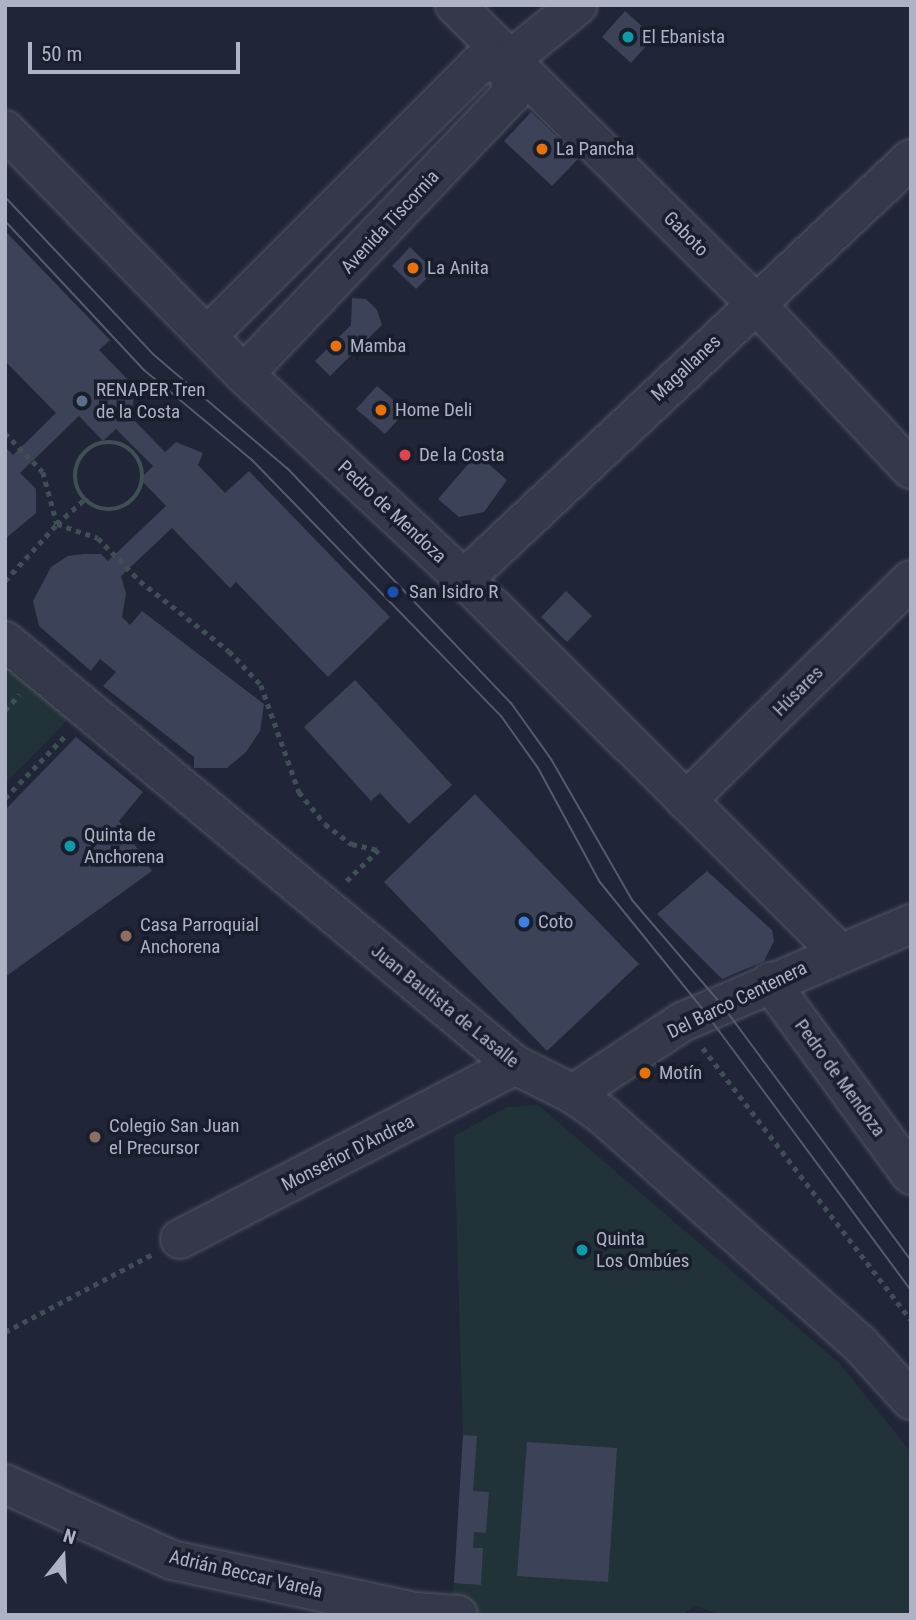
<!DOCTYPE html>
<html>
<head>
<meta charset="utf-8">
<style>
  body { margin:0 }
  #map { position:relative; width:916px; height:1620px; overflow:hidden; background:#202638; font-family:"Roboto Condensed",sans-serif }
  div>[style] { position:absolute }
  .green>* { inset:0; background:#223239 }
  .building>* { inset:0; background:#3c4358 }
  .path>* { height:4.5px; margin-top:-2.25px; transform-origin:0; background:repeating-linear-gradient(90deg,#404f56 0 5px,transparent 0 10px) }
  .path>.ring { margin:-2.25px; padding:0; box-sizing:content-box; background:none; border:4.5px solid #404f56; border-radius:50% }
  .roads { filter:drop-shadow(0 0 2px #515566) drop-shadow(0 0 2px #515566) }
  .minor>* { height:38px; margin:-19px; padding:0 19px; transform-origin:19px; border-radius:19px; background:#343848 }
  .tram>* { height:2px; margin:-1px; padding:0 1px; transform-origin:1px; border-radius:1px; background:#555b6f }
  .dots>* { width:19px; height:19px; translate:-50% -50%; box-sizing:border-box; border:4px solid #191e2d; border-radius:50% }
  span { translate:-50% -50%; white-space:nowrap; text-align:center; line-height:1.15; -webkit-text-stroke:7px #191e2d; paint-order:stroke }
  .poi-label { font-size:19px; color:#aeb2c5 }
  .left { translate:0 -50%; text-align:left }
  .street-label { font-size:19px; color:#aeb2c5 }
  .frame { position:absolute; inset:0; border:7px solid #aeb2c5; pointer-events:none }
  .north { position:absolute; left:28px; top:1522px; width:70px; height:70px; -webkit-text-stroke:5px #191e2d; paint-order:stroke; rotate:18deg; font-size:19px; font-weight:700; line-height:28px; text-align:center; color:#aeb2c5 }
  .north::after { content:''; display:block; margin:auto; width:24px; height:32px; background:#aeb2c5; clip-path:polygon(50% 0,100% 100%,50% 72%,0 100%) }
  .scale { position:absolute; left:28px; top:42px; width:212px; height:32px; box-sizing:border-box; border:4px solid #aeb2c5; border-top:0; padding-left:9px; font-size:21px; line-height:24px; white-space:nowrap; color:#aeb2c5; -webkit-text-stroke:5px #191e2d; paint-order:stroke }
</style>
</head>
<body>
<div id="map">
  <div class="green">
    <i style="clip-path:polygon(5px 660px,71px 716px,5px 784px)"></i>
    <i style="clip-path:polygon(538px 1105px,840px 1364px,911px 1452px,911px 1615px,721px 1615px,695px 1605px,681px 1615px,416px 1615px,450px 1614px,454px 1583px,463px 1435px,454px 1136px,507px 1107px)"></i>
  </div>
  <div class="building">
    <i style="clip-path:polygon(625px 11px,654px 37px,631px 63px,602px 37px)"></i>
    <i style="clip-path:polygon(531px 112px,579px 158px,552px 186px,504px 141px)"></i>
    <i style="clip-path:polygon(5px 231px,110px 340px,99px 350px,134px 386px,133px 407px,127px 413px,165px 452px,176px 442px,203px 453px,198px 465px,225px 493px,249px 471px,390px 617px,328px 677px,236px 582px,230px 588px,172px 528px,121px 576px,126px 594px,122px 617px,130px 625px,142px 611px,264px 704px,260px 731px,246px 752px,227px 768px,194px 768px,194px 757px,103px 686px,116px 672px,100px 659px,91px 671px,39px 626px,33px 601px,51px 567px,68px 556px,84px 554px,101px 554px,108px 561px,166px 506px,140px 479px,153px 466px,116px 429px,103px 441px,79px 416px,20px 473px,36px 489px,36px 513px,5px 539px,5px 447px,13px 455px,56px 413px,5px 361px)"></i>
    <i style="clip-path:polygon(410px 247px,434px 271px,416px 289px,392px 266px)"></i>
    <i style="clip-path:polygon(352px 298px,366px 299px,377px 310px,382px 325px,330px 376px,315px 361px,351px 325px)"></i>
    <i style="clip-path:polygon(377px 386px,406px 411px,385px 434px,356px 409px)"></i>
    <i style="clip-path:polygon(477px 454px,507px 480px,484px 512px,459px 517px,438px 499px)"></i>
    <i style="clip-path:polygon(566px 591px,592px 616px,567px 642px,541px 617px)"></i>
    <i style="clip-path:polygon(355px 680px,452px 785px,409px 824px,380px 793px,371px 801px,304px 727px)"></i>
    <i style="clip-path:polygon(76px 737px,143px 792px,119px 821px,152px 871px,5px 977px,5px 810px)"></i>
    <i style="clip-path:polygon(475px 794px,639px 964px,547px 1051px,384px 882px)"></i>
    <i style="clip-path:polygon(707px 871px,772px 930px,774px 941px,764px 961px,722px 979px,657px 914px)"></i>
    <i style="clip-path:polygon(463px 1435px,477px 1436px,473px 1491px,489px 1492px,486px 1533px,474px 1532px,473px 1548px,483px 1548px,481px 1585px,454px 1583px)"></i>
    <i style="clip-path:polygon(527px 1442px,617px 1448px,608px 1582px,517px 1576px)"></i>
  </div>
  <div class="path">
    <i style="left:5px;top:433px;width:54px;rotate:45.7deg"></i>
    <i style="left:43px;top:472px;width:54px;rotate:74.9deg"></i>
    <i style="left:57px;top:524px;width:38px;rotate:-42deg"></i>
    <i class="ring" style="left:75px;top:442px;width:63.5px;height:63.5px"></i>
    <i style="left:5px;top:581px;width:77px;rotate:-47.6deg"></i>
    <i style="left:57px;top:524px;width:43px;rotate:18.9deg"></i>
    <i style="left:98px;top:538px;width:60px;rotate:45.7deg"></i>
    <i style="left:140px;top:581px;width:113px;rotate:38.2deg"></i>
    <i style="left:229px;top:651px;width:47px;rotate:46.7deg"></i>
    <i style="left:261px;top:685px;width:114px;rotate:70.4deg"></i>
    <i style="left:299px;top:792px;width:41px;rotate:50.9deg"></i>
    <i style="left:325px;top:824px;width:34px;rotate:37deg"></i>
    <i style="left:352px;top:844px;width:28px;rotate:13deg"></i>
    <i style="left:379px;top:850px;width:46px;rotate:135.9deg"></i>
    <i style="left:5px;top:710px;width:21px;rotate:-47deg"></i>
    <i style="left:5px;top:798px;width:89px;rotate:-45.9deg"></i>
    <i style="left:703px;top:1048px;width:342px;rotate:52.6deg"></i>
    <i style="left:5px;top:1332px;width:167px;rotate:-27.8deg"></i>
  </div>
  <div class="roads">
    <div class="minor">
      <i style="left:455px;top:5px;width:423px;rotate:44.8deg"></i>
      <i style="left:755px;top:303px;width:228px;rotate:46.8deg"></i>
      <i style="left:5px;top:130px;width:342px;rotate:45.6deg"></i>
      <i style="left:244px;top:374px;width:301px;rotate:43deg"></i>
      <i style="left:464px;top:579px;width:529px;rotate:44.85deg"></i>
      <i style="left:207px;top:336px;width:385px;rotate:-45deg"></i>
      <i style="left:479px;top:64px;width:31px;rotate:-7deg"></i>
      <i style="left:510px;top:60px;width:87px;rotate:-39deg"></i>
      <i style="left:244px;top:374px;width:386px;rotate:-46.3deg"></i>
      <i style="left:511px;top:95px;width:35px;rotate:-92deg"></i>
      <i style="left:464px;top:579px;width:613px;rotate:-43.22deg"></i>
      <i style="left:5px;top:641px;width:663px;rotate:39.74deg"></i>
      <i style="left:515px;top:1065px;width:65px;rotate:26.6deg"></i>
      <i style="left:573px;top:1094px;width:38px;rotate:35deg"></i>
      <i style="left:604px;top:1116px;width:343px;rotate:41.7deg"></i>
      <i style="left:860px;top:1344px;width:76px;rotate:47.7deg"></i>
      <i style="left:686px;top:801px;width:315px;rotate:-44.5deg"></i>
      <i style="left:770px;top:982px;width:239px;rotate:53.8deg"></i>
      <i style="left:573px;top:1094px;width:131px;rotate:-33.4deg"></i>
      <i style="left:682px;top:1022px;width:249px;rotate:-23.2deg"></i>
      <i style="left:180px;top:1239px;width:377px;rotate:-27.4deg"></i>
      <i style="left:5px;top:1484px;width:183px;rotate:24.5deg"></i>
      <i style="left:172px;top:1560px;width:249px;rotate:12.1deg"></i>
      <i style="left:415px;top:1612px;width:43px;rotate:4deg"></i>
    </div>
  </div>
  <div class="tram">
    <i style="left:5px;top:197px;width:217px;rotate:46.7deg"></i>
    <i style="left:154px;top:355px;width:175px;rotate:40.4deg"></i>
    <i style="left:287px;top:468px;width:325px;rotate:46.4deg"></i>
    <i style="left:511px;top:703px;width:69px;rotate:54.5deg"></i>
    <i style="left:551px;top:759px;width:163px;rotate:60.1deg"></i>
    <i style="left:632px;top:900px;width:138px;rotate:49.4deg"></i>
    <i style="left:722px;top:1005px;width:317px;rotate:53.5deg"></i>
    <i style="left:5px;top:221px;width:204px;rotate:47deg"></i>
    <i style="left:144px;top:370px;width:139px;rotate:39.8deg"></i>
    <i style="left:251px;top:459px;width:359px;rotate:45.8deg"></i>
    <i style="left:501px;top:716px;width:64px;rotate:54.6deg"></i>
    <i style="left:538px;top:768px;width:128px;rotate:61.6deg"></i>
    <i style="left:599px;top:881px;width:169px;rotate:51deg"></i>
    <i style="left:705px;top:1012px;width:346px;rotate:53.5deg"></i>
  </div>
  <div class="dots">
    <i style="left:628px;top:37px;background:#0f9aa8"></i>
    <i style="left:542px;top:149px;background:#e8710a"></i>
    <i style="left:413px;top:268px;background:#e8710a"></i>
    <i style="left:336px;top:346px;background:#e8710a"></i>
    <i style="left:82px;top:401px;background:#5c6f8a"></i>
    <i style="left:381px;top:410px;background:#e8710a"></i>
    <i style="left:405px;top:455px;background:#e0444e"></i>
    <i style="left:393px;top:592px;background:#1a4fb4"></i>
    <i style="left:70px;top:846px;background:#0f9aa8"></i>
    <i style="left:524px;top:922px;background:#3f7fe0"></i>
    <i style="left:126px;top:936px;background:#8d6e63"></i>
    <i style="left:645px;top:1073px;background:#e8710a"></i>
    <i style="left:95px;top:1137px;background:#8d6e63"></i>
    <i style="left:582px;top:1250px;background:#0f9aa8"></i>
  </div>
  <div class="poi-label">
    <span class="left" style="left:642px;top:37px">El Ebanista</span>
    <span class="left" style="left:556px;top:149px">La Pancha</span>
    <span class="left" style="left:427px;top:268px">La Anita</span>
    <span class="left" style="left:350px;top:346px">Mamba</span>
    <span class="left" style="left:96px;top:401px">RENAPER Tren<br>de la Costa</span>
    <span class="left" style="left:395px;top:410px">Home Deli</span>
    <span class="left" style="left:419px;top:455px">De la Costa</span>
    <span class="left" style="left:409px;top:592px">San Isidro R</span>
    <span class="left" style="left:84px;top:846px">Quinta de<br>Anchorena</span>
    <span class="left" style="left:538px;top:922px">Coto</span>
    <span class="left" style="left:140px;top:936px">Casa Parroquial<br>Anchorena</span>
    <span class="left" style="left:659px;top:1073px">Motín</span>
    <span class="left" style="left:109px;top:1137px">Colegio San Juan<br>el Precursor</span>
    <span class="left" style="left:596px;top:1250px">Quinta<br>Los Ombúes</span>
  </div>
  <div class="street-label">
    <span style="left:390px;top:222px;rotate:-47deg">Avenida Tiscornia</span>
    <span style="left:686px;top:234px;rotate:45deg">Gaboto</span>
    <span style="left:686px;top:368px;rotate:-43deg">Magallanes</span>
    <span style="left:392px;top:512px;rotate:43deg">Pedro de Mendoza</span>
    <span style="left:798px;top:691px;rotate:-45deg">Húsares</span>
    <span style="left:737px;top:1000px;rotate:-26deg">Del Barco Centenera</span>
    <span style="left:445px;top:1006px;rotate:39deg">Juan Bautista de Lasalle</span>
    <span style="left:840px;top:1078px;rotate:54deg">Pedro de Mendoza</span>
    <span style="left:348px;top:1153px;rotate:-27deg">Monseñor D'Andrea</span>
    <span style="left:246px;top:1574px;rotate:13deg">Adrián Beccar Varela</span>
  </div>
  <div class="frame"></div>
  <div class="north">N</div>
  <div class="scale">50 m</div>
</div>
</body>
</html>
